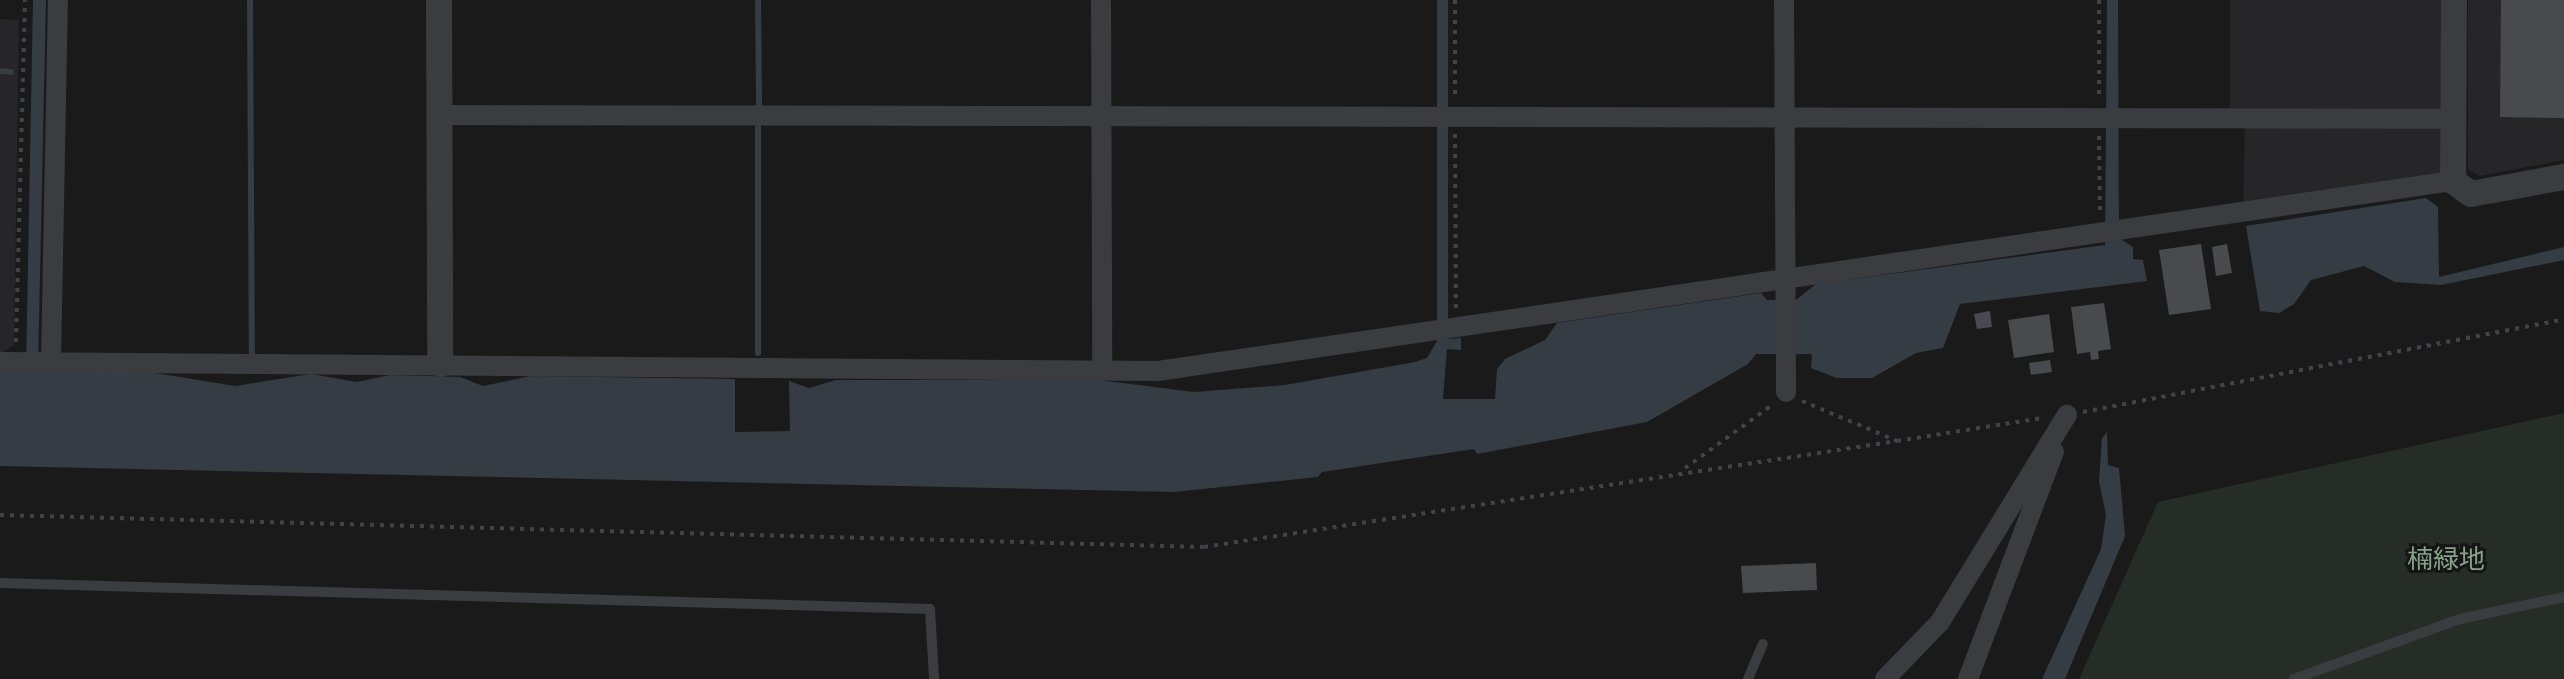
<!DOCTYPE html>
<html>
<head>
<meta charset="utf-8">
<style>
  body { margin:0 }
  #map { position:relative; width:2564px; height:679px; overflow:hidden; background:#1a1a1b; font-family:Karla,"Noto Sans JP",sans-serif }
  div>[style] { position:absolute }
  .built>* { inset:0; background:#262628 }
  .green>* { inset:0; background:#262d27 }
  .water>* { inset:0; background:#353c43 }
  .stream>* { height:6px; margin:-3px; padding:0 3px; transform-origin:3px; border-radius:3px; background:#353c43 }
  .building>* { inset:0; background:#494a4d }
  .path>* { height:4px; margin-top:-2px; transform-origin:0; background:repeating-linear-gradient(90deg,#414347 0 4px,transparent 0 10px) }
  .service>* { height:10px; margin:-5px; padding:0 5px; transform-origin:5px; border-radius:5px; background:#3b3c40 }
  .minor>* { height:20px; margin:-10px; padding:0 10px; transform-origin:10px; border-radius:10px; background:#3b3c40 }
  .tertiary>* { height:26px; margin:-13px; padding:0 13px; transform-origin:13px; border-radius:13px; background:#3b3c40 }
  span { translate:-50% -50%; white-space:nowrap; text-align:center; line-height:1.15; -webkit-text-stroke:6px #151516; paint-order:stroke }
  .park-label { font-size:26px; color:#87a289 }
</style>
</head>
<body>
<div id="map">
  <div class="built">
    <i style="clip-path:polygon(2230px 0,2442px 0,2442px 106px,2436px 112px,2230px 112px)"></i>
    <i style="clip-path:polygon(2468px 0,2564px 0,2564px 160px,2479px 176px,2468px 169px)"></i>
    <i style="clip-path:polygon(0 19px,19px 20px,14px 345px,0 354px)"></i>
    <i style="clip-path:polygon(2245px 125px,2440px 127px,2443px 171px,2437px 178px,2243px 207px)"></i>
  </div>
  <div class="green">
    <i style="clip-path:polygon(2564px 413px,2564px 679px,2079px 679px,2158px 502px)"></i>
  </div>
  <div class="water">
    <i style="clip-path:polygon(33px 0,46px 0,38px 368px,143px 371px,235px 386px,311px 374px,357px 382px,390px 375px,460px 377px,483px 386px,531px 376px,735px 379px,735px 432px,790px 431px,789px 381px,809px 388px,836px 380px,1099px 380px,1194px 392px,1285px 385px,1415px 362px,1427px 358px,1437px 341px,1437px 0,1448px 0,1448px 339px,1461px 338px,1461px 350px,1447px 349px,1443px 399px,1495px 399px,1497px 369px,1505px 359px,1545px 340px,1557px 323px,1761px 293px,1767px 300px,1796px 300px,1816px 284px,2105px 245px,2107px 0,2118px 0,2119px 238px,2133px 247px,2133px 259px,2143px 260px,2147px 281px,1960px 304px,1943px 348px,1916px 353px,1872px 378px,1837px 378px,1811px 368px,1812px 354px,1756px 354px,1748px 364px,1647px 422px,1477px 454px,1474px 449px,1322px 472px,1318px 477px,1174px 492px,0 466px,0 369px,26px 368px)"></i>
    <i style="clip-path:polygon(2426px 198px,2438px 207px,2439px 277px,2564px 247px,2564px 260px,2441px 285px,2395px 282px,2364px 266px,2311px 280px,2294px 304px,2279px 313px,2260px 311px,2246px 226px)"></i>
    <i style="clip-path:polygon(2107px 432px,2108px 465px,2119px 468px,2125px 536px,2065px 679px,2042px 679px,2101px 549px,2106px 515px,2099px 481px,2102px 438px)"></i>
  </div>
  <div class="stream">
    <i style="left:250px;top:0;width:355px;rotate:89.7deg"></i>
    <i style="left:758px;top:0;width:104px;rotate:89.4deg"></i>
    <i style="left:0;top:71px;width:11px;rotate:5deg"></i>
    <i style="left:758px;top:353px;width:231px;rotate:-90deg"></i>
  </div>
  <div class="building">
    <i style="clip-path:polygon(2501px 0,2564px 0,2564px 118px,2500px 117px)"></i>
    <i style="clip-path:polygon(2201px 244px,2211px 309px,2169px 315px,2159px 250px)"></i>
    <i style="clip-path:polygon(2227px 244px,2232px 273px,2216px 276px,2212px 247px)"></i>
    <i style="clip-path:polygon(2104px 303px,2111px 349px,2098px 351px,2099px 359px,2091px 360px,2090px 352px,2077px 354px,2071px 307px)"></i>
    <i style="clip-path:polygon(1990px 311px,1992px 327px,1977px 329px,1974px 314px)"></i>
    <i style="clip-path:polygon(2049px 314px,2054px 352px,2014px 358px,2008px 320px)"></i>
    <i style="clip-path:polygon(2050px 360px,2052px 372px,2031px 375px,2029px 363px)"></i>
    <i style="clip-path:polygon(1816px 563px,1817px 590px,1743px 593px,1741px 566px)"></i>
  </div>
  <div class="path">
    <i style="left:1455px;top:0;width:97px;rotate:90deg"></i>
    <i style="left:2099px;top:0;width:99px;rotate:90deg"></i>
    <i style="left:1455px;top:134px;width:175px;rotate:89.7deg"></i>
    <i style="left:2099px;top:136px;width:79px;rotate:89.3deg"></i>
    <i style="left:16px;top:342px;width:342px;rotate:-88.5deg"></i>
    <i style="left:1802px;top:401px;width:103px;rotate:22.8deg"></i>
    <i style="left:1897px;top:441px;width:148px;rotate:-9deg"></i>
    <i style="left:2083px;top:412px;width:490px;rotate:-10.9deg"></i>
    <i style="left:1685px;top:468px;width:107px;rotate:-35.9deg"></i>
    <i style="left:0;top:515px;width:1204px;rotate:1.52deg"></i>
    <i style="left:1204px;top:547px;width:701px;rotate:-8.7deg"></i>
  </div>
  <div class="service">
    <i style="left:0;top:583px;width:930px;rotate:1.6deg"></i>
    <i style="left:930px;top:609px;width:70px;rotate:86.7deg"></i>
    <i style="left:1748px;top:679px;width:38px;rotate:-67deg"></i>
    <i style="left:2294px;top:679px;width:177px;rotate:-19.9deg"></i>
    <i style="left:2460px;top:619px;width:106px;rotate:-11.9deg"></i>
  </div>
  <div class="minor">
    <i style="left:1101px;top:0;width:370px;rotate:89.8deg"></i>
    <i style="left:1784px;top:0;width:392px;rotate:89.7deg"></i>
    <i style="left:439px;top:115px;width:2015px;rotate:0.11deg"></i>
    <i style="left:51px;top:361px;width:361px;rotate:-88.9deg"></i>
    <i style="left:0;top:362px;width:1158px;rotate:0.45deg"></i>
    <i style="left:1158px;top:371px;width:1309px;rotate:-8.35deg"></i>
    <i style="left:1885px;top:679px;width:79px;rotate:-46deg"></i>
    <i style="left:1940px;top:622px;width:243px;rotate:-58.5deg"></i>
    <i style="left:1968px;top:679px;width:243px;rotate:-69.3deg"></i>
  </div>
  <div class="tertiary">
    <i style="left:439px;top:0;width:364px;rotate:89.8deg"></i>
    <i style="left:2454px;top:0;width:181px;rotate:90.3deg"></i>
    <i style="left:2453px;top:181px;width:22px;rotate:36deg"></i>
    <i style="left:2471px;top:194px;width:95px;rotate:-10.4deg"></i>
  </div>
  <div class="park-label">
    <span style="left:2446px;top:560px">楠緑地</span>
  </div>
</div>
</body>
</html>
